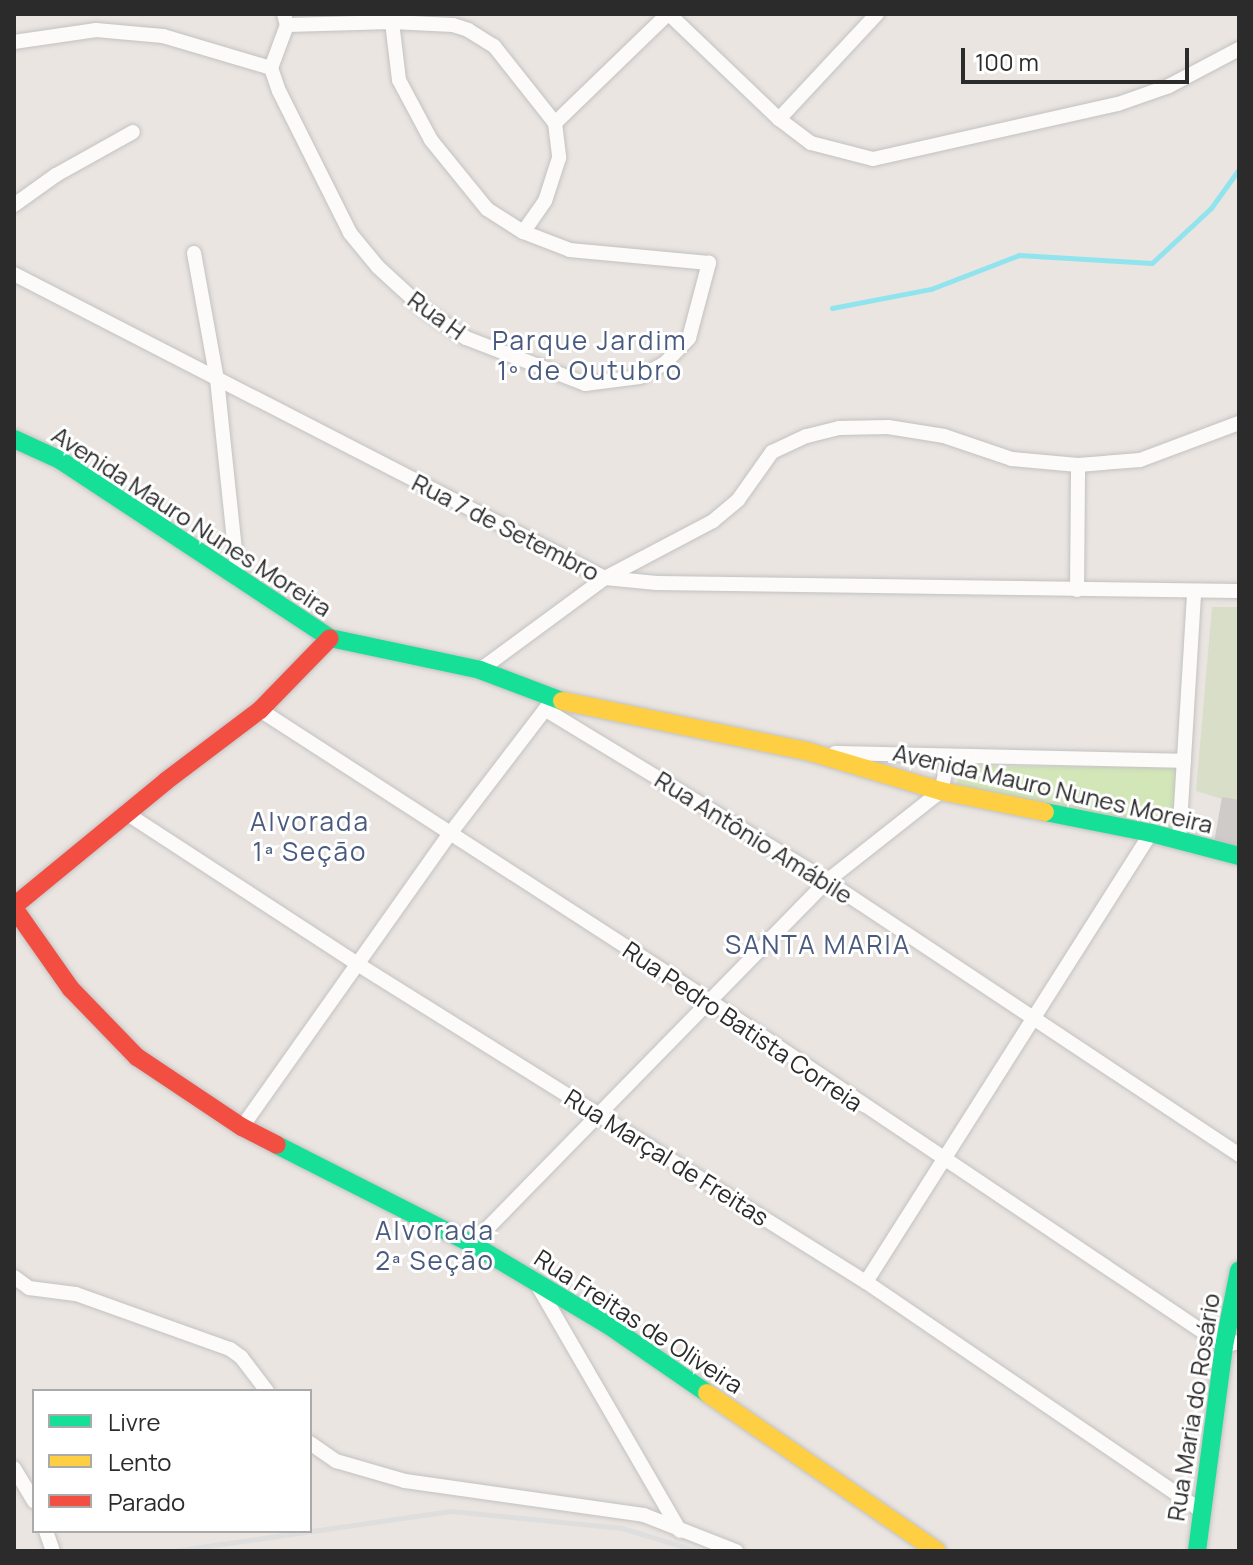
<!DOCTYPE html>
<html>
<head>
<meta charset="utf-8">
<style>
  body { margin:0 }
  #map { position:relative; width:1253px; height:1565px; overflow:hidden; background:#eae5e1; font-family:Manrope,sans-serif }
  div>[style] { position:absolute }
  .green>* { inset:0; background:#d2e6b8 }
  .cemetery>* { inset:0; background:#d9dec8 }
  .stream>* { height:5px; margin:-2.5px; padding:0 2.5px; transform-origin:2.5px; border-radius:2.5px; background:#91e4ee }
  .building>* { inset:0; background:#cfcbc8 }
  .roads { filter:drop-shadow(0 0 2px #c3c2c2) drop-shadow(0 0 2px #c3c2c2) }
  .street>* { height:14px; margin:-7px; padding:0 7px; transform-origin:7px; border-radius:7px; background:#fcfbfa }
  .fast>* { height:18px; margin:-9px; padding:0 9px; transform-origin:9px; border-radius:9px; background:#16e098 }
  .slow>* { height:18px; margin:-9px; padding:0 9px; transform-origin:9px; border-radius:9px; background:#ffcf43 }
  .jam>* { height:18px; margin:-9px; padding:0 9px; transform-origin:9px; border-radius:9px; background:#f24e42 }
  .rail>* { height:5px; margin:-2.5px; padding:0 2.5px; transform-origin:2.5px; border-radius:2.5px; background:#dededf }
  span { translate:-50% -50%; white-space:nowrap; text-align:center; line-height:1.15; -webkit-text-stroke:6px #fff; paint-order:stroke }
  .street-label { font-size:24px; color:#2b2b2b }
  .neighbourhood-label { font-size:26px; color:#495a7e; letter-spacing:2px }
  .frame { position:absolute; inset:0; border:16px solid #2b2b2b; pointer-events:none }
  .legend { position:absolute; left:32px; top:1389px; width:280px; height:144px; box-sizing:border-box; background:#fff; border:2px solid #aaa; margin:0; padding:10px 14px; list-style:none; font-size:24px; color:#2b2b2b }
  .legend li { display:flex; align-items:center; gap:16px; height:40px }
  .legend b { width:40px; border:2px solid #aaa }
  .scale { position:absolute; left:961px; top:48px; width:228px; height:36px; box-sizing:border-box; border:4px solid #2b2b2b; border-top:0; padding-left:10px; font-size:24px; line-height:28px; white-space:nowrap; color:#2b2b2b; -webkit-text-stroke:6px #fff; paint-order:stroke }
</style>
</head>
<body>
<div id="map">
  <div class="green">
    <i style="clip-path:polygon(962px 766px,1178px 767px,1174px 833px,955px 788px)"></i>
  </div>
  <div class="cemetery">
    <i style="clip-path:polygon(1212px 607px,1239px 607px,1239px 804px,1196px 791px)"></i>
  </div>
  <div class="stream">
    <i style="left:832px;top:308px;width:101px;rotate:-10.9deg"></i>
    <i style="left:931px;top:289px;width:94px;rotate:-21.1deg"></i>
    <i style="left:1019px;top:255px;width:133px;rotate:3.4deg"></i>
    <i style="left:1152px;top:263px;width:81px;rotate:-43deg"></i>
    <i style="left:1211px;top:208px;width:48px;rotate:-54.3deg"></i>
  </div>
  <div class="building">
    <i style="clip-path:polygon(1222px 797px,1239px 800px,1239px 849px,1214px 843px)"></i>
  </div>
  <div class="roads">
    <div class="street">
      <i style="left:284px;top:14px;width:11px;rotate:75deg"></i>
      <i style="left:287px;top:25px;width:46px;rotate:110.4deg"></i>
      <i style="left:271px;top:68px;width:24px;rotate:71deg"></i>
      <i style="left:279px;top:91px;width:159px;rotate:63.4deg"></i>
      <i style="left:350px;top:233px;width:44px;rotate:50.5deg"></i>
      <i style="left:378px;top:267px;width:65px;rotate:42.5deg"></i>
      <i style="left:426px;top:311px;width:48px;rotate:34deg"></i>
      <i style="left:466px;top:338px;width:128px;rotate:21.1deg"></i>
      <i style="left:585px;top:384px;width:55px;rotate:-7.3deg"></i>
      <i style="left:640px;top:377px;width:29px;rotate:-29deg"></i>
      <i style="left:665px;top:363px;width:35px;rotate:-46deg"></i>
      <i style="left:689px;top:338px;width:78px;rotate:-75.1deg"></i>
      <i style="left:709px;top:263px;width:140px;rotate:-174.7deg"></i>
      <i style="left:570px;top:250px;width:50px;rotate:-159deg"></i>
      <i style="left:523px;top:232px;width:43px;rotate:-147.4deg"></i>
      <i style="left:487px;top:209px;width:89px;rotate:-129.1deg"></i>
      <i style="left:431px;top:140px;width:68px;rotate:-118.1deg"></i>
      <i style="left:399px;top:80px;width:58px;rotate:-96.9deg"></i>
      <i style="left:669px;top:14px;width:152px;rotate:43.7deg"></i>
      <i style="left:779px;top:119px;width:40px;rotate:37deg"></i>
      <i style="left:811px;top:143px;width:64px;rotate:14.5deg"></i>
      <i style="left:873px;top:159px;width:251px;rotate:-12.7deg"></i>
      <i style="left:1118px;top:104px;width:54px;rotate:-19.4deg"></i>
      <i style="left:1169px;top:86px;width:79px;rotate:-27.9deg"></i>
      <i style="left:287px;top:25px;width:105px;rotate:-1.6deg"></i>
      <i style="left:392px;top:22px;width:61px;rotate:2.8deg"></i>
      <i style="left:453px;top:25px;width:16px;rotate:18deg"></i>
      <i style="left:468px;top:30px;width:31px;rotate:32deg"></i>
      <i style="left:494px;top:46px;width:98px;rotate:51.6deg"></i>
      <i style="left:555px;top:123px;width:35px;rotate:83deg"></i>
      <i style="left:559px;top:158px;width:45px;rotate:108deg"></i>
      <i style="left:545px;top:201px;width:38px;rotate:125deg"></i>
      <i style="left:14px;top:42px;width:83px;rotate:-8.3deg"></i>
      <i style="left:96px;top:30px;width:67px;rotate:5.1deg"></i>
      <i style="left:163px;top:36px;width:113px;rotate:16.5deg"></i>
      <i style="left:779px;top:119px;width:144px;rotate:-47deg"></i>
      <i style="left:555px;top:123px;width:157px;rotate:-44deg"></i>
      <i style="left:14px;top:205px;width:52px;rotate:-35.5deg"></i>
      <i style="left:56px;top:175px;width:88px;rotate:-29.2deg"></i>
      <i style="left:194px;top:253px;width:128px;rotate:79.7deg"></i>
      <i style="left:217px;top:379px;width:202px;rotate:84deg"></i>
      <i style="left:14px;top:274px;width:665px;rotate:27.22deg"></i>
      <i style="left:605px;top:578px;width:52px;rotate:5.5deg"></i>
      <i style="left:657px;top:583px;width:582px;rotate:0.79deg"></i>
      <i style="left:1077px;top:590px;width:125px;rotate:-89.5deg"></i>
      <i style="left:480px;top:670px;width:155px;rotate:-36.4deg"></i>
      <i style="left:605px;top:578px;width:122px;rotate:-27.8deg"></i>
      <i style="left:713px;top:521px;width:33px;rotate:-40deg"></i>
      <i style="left:738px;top:500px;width:59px;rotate:-54.7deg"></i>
      <i style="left:772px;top:452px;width:38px;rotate:-25deg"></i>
      <i style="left:807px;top:436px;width:33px;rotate:-14deg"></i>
      <i style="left:839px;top:428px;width:49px;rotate:-1.2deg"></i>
      <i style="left:888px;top:427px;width:57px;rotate:9.1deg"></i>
      <i style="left:944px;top:436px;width:72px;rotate:18.7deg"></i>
      <i style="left:1012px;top:459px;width:66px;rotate:5.2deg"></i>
      <i style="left:1078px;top:465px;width:62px;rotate:-4.6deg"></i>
      <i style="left:1140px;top:460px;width:106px;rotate:-20.5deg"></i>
      <i style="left:260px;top:710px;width:536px;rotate:32.89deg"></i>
      <i style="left:710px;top:1001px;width:619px;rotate:33.87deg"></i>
      <i style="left:1224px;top:1346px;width:16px;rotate:-15deg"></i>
      <i style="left:546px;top:710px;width:329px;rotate:31.3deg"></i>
      <i style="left:827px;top:881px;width:495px;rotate:33.6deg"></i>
      <i style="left:835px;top:753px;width:349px;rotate:1.3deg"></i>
      <i style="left:126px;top:813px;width:278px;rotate:33.1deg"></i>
      <i style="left:359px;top:965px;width:598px;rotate:32.02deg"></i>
      <i style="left:866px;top:1282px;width:404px;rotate:34.3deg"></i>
      <i style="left:1179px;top:840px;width:248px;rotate:-86.5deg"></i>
      <i style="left:242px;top:1127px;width:358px;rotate:-54.7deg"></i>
      <i style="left:449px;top:835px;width:166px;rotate:-52.6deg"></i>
      <i style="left:472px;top:1244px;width:508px;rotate:-45.64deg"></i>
      <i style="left:827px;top:881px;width:145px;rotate:-38.3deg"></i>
      <i style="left:941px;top:791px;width:35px;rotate:-77deg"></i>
      <i style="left:14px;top:1277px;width:19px;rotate:36deg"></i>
      <i style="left:29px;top:1288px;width:47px;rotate:7.3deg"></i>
      <i style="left:76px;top:1294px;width:164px;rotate:19.7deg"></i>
      <i style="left:230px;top:1349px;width:14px;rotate:36deg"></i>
      <i style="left:241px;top:1357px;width:43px;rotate:52.6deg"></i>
      <i style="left:866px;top:1282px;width:532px;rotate:-57.59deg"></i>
      <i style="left:538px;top:1286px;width:283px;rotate:59.9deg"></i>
      <i style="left:310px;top:1443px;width:32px;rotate:35deg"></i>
      <i style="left:336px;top:1461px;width:72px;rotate:16.2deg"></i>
      <i style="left:405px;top:1481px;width:241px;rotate:8.1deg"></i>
      <i style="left:644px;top:1515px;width:99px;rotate:21.4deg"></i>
      <i style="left:14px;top:1468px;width:39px;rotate:59deg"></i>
      <i style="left:46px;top:1531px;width:21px;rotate:71deg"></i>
    </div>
    <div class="fast">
      <i style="left:14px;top:439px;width:51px;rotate:24.5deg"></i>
      <i style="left:60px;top:460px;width:323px;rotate:33.4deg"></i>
      <i style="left:330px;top:638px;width:153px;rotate:12deg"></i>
      <i style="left:480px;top:670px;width:88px;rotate:20.7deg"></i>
      <i style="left:1045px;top:812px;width:108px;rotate:11.2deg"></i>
      <i style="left:1151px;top:833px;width:91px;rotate:14.6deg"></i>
      <i style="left:277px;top:1145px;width:219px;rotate:26.9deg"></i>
      <i style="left:472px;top:1244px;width:158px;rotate:30.8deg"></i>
      <i style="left:608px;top:1325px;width:120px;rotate:34.5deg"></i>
      <i style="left:1197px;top:1551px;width:207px;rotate:-82.5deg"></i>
      <i style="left:1224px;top:1346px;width:77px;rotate:-78.8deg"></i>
    </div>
    <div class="slow">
      <i style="left:562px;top:701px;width:253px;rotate:11.6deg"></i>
      <i style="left:810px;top:752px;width:137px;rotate:16.6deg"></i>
      <i style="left:941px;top:791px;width:106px;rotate:11.4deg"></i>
      <i style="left:707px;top:1393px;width:279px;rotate:34.5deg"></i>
    </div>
    <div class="jam">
      <i style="left:14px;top:906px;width:197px;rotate:-39.4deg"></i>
      <i style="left:166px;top:781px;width:118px;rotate:-37.1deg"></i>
      <i style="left:260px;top:710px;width:100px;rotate:-45.8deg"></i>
      <i style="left:14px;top:908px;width:99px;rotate:54.9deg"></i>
      <i style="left:71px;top:989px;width:95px;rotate:45.9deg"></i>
      <i style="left:137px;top:1057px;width:126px;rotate:33.7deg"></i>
      <i style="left:242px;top:1127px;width:39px;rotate:27deg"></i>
    </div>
  </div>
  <div class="rail">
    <i style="left:173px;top:1551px;width:281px;rotate:-8.2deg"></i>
    <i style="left:451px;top:1511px;width:172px;rotate:5.7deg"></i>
    <i style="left:622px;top:1528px;width:78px;rotate:17deg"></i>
  </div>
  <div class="street-label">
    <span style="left:437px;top:315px;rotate:36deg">Rua H</span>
    <span style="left:192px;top:521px;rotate:33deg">Avenida Mauro Nunes Moreira</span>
    <span style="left:506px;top:527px;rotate:27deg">Rua 7 de Setembro</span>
    <span style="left:1053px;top:788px;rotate:13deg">Avenida Mauro Nunes Moreira</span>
    <span style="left:754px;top:837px;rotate:32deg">Rua Antônio Amábile</span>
    <span style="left:743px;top:1026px;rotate:34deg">Rua Pedro Batista Correia</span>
    <span style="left:667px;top:1157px;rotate:32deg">Rua Marçal de Freitas</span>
    <span style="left:639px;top:1321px;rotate:33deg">Rua Freitas de Oliveira</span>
    <span style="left:1193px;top:1407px;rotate:-81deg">Rua Maria do Rosário</span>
  </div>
  <div class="neighbourhood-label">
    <span style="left:590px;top:356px">Parque Jardim<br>1º de Outubro</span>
    <span style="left:310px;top:837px">Alvorada<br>1ª Seção</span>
    <span style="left:818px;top:945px">SANTA MARIA</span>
    <span style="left:435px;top:1246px">Alvorada<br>2ª Seção</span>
  </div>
  <div class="frame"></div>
  <ul class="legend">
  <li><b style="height:10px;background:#16e098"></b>Livre</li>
  <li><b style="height:10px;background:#ffcf43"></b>Lento</li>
  <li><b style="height:10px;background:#f24e42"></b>Parado</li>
  </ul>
  <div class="scale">100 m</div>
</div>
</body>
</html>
